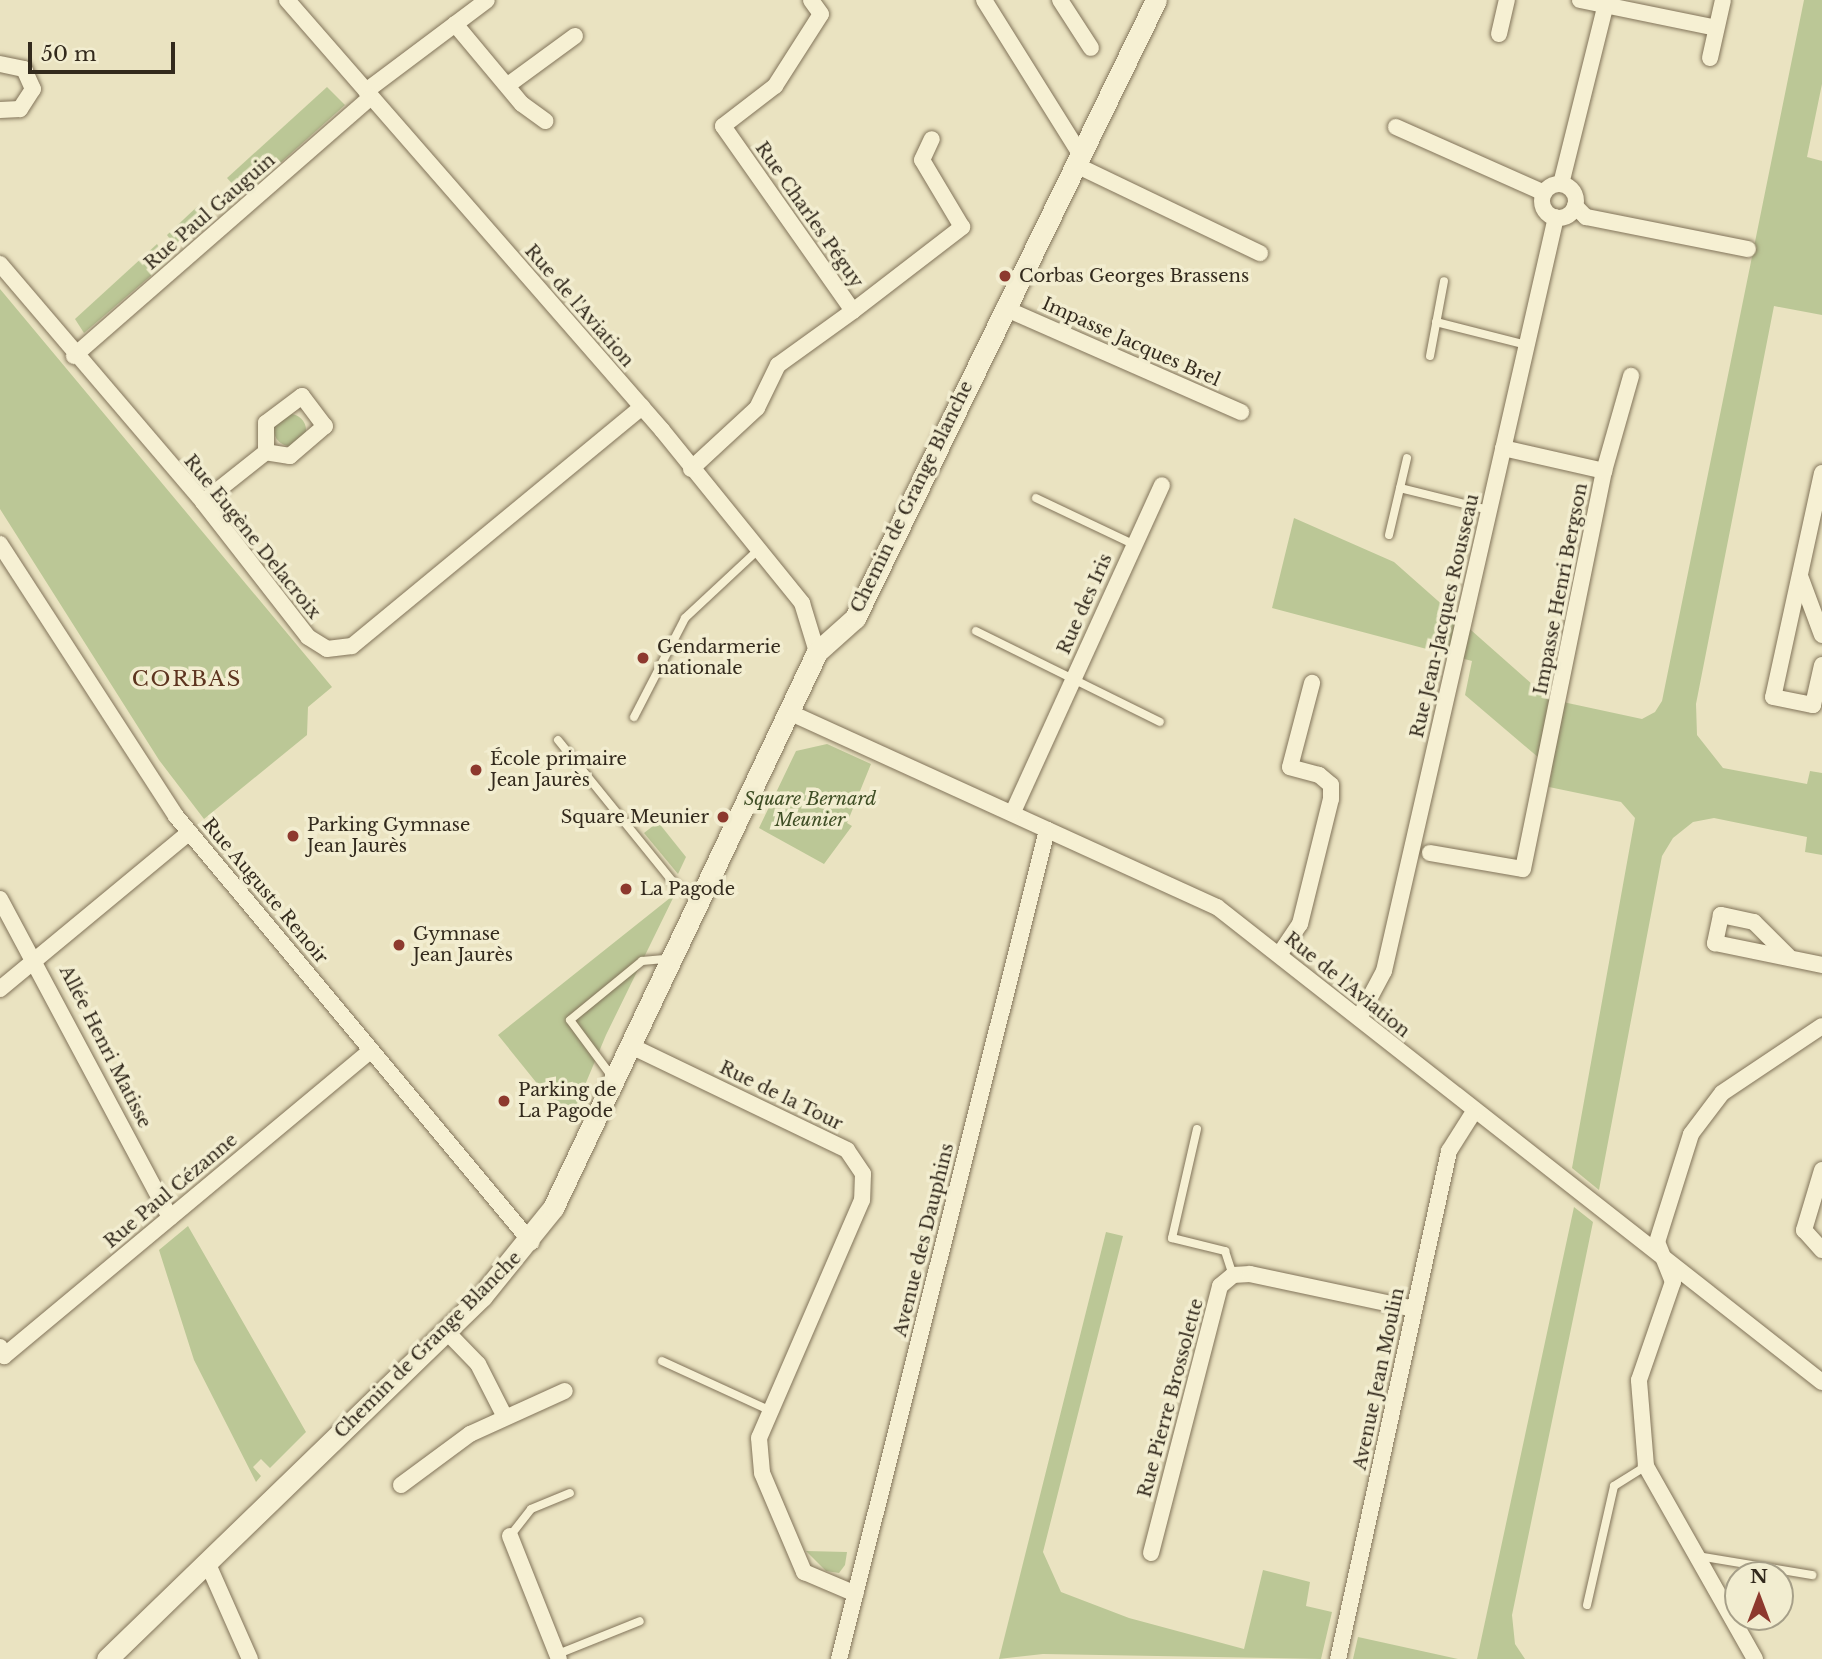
<!DOCTYPE html>
<html>
<head>
<meta charset="utf-8">
<style>
  body { margin:0 }
  #map { position:relative; width:1822px; height:1659px; overflow:hidden; background:#eae3c1; font-family:"Libre Baskerville",serif }
  div>[style] { position:absolute }
  .green>* { inset:0; background:#bbc796 }
  .round { border-radius:50% }
  .roads { filter:drop-shadow(0 0 2px #82745a) drop-shadow(0 0 2px #82745a) }
  .service>* { height:8px; margin:-4px; padding:0 4px; transform-origin:4px; border-radius:4px; background:#f6f0d3 }
  .minor>* { height:16px; margin:-8px; padding:0 8px; transform-origin:8px; border-radius:8px; background:#f6f0d3 }
  .minor>.ring { margin:-8px; padding:0; box-sizing:content-box; background:none; border:16px solid #f6f0d3; border-radius:50% }
  .tertiary>* { height:21px; margin:-10.5px; padding:0 10.5px; transform-origin:10.5px; border-radius:10.5px; background:#f6f0d3 }
  .dots>* { width:19px; height:19px; translate:-50% -50%; box-sizing:border-box; border:4px solid #f2edd0; border-radius:50% }
  span { translate:-50% -50%; white-space:nowrap; text-align:center; line-height:1.15; -webkit-text-stroke:7px #f2edd0; paint-order:stroke }
  .street-label { font-size:18px; color:#332a1d }
  .poi-label { font-size:18px; color:#332a1d }
  .left { translate:0 -50%; text-align:left }
  .right { translate:-100% -50%; text-align:right }
  .park-label { font-size:18px; color:#3f4e25; font-style:italic }
  .quarter-label { font-size:21px; color:#5d341f; letter-spacing:2px }
  .north { position:absolute; left:1724px; top:1561px; width:70px; height:70px; box-sizing:border-box; background:#f2edd0; border:2px solid #a69f88; border-radius:50%; rotate:0deg; font-size:19px; font-weight:700; line-height:28px; text-align:center; color:#332a1d }
  .north::after { content:''; display:block; margin:auto; width:24px; height:32px; background:#8d392e; clip-path:polygon(50% 0,100% 100%,50% 72%,0 100%) }
  .scale { position:absolute; left:28px; top:42px; width:147px; height:32px; box-sizing:border-box; border:4px solid #332a1d; border-top:0; padding-left:9px; font-size:21px; line-height:24px; white-space:nowrap; color:#332a1d; -webkit-text-stroke:5px #f2edd0; paint-order:stroke }
</style>
</head>
<body>
<div id="map">
  <div class="green">
    <i style="clip-path:polygon(1804px 0,1822px 0,1822px 84px,1807px 157px,1822px 161px,1822px 315px,1774px 306px,1696px 704px,1697px 735px,1723px 768px,1807px 784px,1810px 771px,1822px 773px,1822px 855px,1805px 852px,1807px 837px,1714px 818px,1693px 822px,1673px 838px,1662px 856px,1599px 1190px,1572px 1168px,1635px 818px,1621px 802px,1549px 787px,1552px 769px,1465px 695px,1472px 661px,1272px 608px,1294px 518px,1394px 562px,1549px 699px,1642px 719px,1655px 712px,1662px 701px)"></i>
    <i style="clip-path:polygon(327px 87px,345px 105px,249px 191px,238px 190px,227px 178px)"></i>
    <i style="clip-path:polygon(201px 203px,212px 221px,176px 247px,167px 235px)"></i>
    <i style="clip-path:polygon(157px 244px,167px 262px,84px 333px,75px 319px)"></i>
    <i style="clip-path:polygon(0 289px,332px 687px,308px 707px,307px 735px,204px 819px,159px 760px,0 509px)"></i>
    <i class="round" style="left:274px;top:414px;width:32px;height:32px"></i>
    <i style="clip-path:polygon(827px 744px,871px 764px,847px 823px,852px 826px,824px 864px,759px 828px,796px 751px)"></i>
    <i style="clip-path:polygon(658px 822px,686px 857px,678px 874px,644px 833px)"></i>
    <i style="clip-path:polygon(675px 894px,606px 1035px,569px 1123px,498px 1035px)"></i>
    <i style="clip-path:polygon(1574px 1207px,1593px 1222px,1512px 1615px,1515px 1644px,1525px 1659px,1477px 1659px)"></i>
    <i style="clip-path:polygon(188px 1226px,306px 1432px,270px 1468px,261px 1459px,253px 1467px,261px 1476px,256px 1482px,194px 1360px,159px 1250px)"></i>
    <i style="clip-path:polygon(1106px 1232px,1123px 1236px,1043px 1552px,1061px 1592px,1129px 1618px,1244px 1649px,1263px 1570px,1310px 1582px,1306px 1606px,1332px 1612px,1321px 1659px,1043px 1654px,999px 1659px)"></i>
    <i style="clip-path:polygon(806px 1551px,847px 1552px,845px 1565px,839px 1573px,826px 1571px)"></i>
    <i style="clip-path:polygon(1358px 1637px,1458px 1659px,1353px 1659px)"></i>
  </div>
  <div class="roads">
    <div class="service">
      <i style="left:1436px;top:322px;width:94px;rotate:14.2deg"></i>
      <i style="left:1430px;top:356px;width:76px;rotate:-79.4deg"></i>
      <i style="left:1400px;top:488px;width:92px;rotate:13.9deg"></i>
      <i style="left:1036px;top:498px;width:107px;rotate:25.4deg"></i>
      <i style="left:1389px;top:535px;width:79px;rotate:-76.8deg"></i>
      <i style="left:976px;top:631px;width:205px;rotate:26.3deg"></i>
      <i style="left:634px;top:717px;width:111px;rotate:-62.7deg"></i>
      <i style="left:685px;top:618px;width:100px;rotate:-43deg"></i>
      <i style="left:558px;top:740px;width:189px;rotate:51deg"></i>
      <i style="left:677px;top:887px;width:25px;rotate:23deg"></i>
      <i style="left:613px;top:1078px;width:72px;rotate:-126.6deg"></i>
      <i style="left:570px;top:1020px;width:93px;rotate:-39.3deg"></i>
      <i style="left:642px;top:961px;width:25px;rotate:-5deg"></i>
      <i style="left:1197px;top:1129px;width:112px;rotate:102.9deg"></i>
      <i style="left:1172px;top:1238px;width:55px;rotate:13.8deg"></i>
      <i style="left:1225px;top:1251px;width:25px;rotate:72deg"></i>
      <i style="left:662px;top:1361px;width:115px;rotate:24.6deg"></i>
      <i style="left:510px;top:1536px;width:34px;rotate:-52deg"></i>
      <i style="left:531px;top:1509px;width:42px;rotate:-22.3deg"></i>
      <i style="left:1698px;top:1556px;width:116px;rotate:9.5deg"></i>
      <i style="left:1587px;top:1605px;width:122px;rotate:-77.2deg"></i>
      <i style="left:1614px;top:1486px;width:38px;rotate:-32deg"></i>
      <i style="left:558px;top:1654px;width:88px;rotate:-21.9deg"></i>
    </div>
    <div class="minor">
      <i style="left:287px;top:0;width:571px;rotate:48.91deg"></i>
      <i style="left:662px;top:430px;width:223px;rotate:51deg"></i>
      <i style="left:802px;top:603px;width:51px;rotate:73deg"></i>
      <i style="left:984px;top:0;width:183px;rotate:58deg"></i>
      <i style="left:1060px;top:0;width:57px;rotate:57.1deg"></i>
      <i style="left:1580px;top:0;width:139px;rotate:11.6deg"></i>
      <i style="left:455px;top:24px;width:104px;rotate:50.1deg"></i>
      <i style="left:522px;top:104px;width:29px;rotate:36deg"></i>
      <i style="left:1499px;top:34px;width:35px;rotate:-77deg"></i>
      <i style="left:1710px;top:58px;width:59px;rotate:-77.4deg"></i>
      <i style="left:0;top:64px;width:25px;rotate:12deg"></i>
      <i style="left:24px;top:69px;width:22px;rotate:66deg"></i>
      <i style="left:33px;top:89px;width:24px;rotate:123deg"></i>
      <i style="left:20px;top:109px;width:20px;rotate:177deg"></i>
      <i style="left:508px;top:85px;width:83px;rotate:-36.2deg"></i>
      <i style="left:366px;top:91px;width:151px;rotate:-36.9deg"></i>
      <i style="left:1396px;top:127px;width:162px;rotate:24deg"></i>
      <i style="left:1076px;top:165px;width:204px;rotate:25.6deg"></i>
      <i style="left:1561px;top:184px;width:190px;rotate:-76deg"></i>
      <i class="ring" style="left:1542px;top:184px;width:18px;height:18px"></i>
      <i style="left:1575px;top:206px;width:16px;rotate:45deg"></i>
      <i style="left:1586px;top:217px;width:165px;rotate:11.2deg"></i>
      <i style="left:0;top:264px;width:313px;rotate:49.5deg"></i>
      <i style="left:203px;top:502px;width:171px;rotate:52.1deg"></i>
      <i style="left:308px;top:637px;width:22px;rotate:32deg"></i>
      <i style="left:327px;top:649px;width:25px;rotate:-7deg"></i>
      <i style="left:352px;top:646px;width:376px;rotate:-39.5deg"></i>
      <i style="left:1004px;top:308px;width:259px;rotate:23.7deg"></i>
      <i style="left:853px;top:311px;width:138px;rotate:-37.6deg"></i>
      <i style="left:962px;top:227px;width:78px;rotate:-120.8deg"></i>
      <i style="left:922px;top:160px;width:23px;rotate:-65deg"></i>
      <i style="left:74px;top:356px;width:394px;rotate:-41.1deg"></i>
      <i style="left:302px;top:396px;width:38px;rotate:53deg"></i>
      <i style="left:325px;top:426px;width:46px;rotate:139.4deg"></i>
      <i style="left:290px;top:456px;width:24px;rotate:-171deg"></i>
      <i style="left:266px;top:452px;width:29px;rotate:-90deg"></i>
      <i style="left:266px;top:423px;width:45px;rotate:-36.9deg"></i>
      <i style="left:1503px;top:448px;width:104px;rotate:12.8deg"></i>
      <i style="left:691px;top:469px;width:90px;rotate:-42.7deg"></i>
      <i style="left:757px;top:408px;width:48px;rotate:-64deg"></i>
      <i style="left:778px;top:365px;width:92px;rotate:-35.8deg"></i>
      <i style="left:853px;top:311px;width:226px;rotate:-125.1deg"></i>
      <i style="left:723px;top:126px;width:66px;rotate:-37.6deg"></i>
      <i style="left:775px;top:86px;width:85px;rotate:-57.4deg"></i>
      <i style="left:821px;top:14px;width:17px;rotate:-126deg"></i>
      <i style="left:1822px;top:473px;width:229px;rotate:102.3deg"></i>
      <i style="left:1773px;top:697px;width:41px;rotate:11.3deg"></i>
      <i style="left:1813px;top:705px;width:41px;rotate:-77.3deg"></i>
      <i style="left:203px;top:502px;width:80px;rotate:-38.4deg"></i>
      <i style="left:0;top:544px;width:324px;rotate:57.1deg"></i>
      <i style="left:176px;top:816px;width:555px;rotate:50.19deg"></i>
      <i style="left:1800px;top:576px;width:63px;rotate:69.6deg"></i>
      <i style="left:791px;top:713px;width:468px;rotate:24.5deg"></i>
      <i style="left:1217px;top:907px;width:769px;rotate:38.14deg"></i>
      <i style="left:1013px;top:812px;width:359px;rotate:-65.5deg"></i>
      <i style="left:1430px;top:853px;width:94px;rotate:9.8deg"></i>
      <i style="left:1523px;top:869px;width:406px;rotate:-78.5deg"></i>
      <i style="left:1604px;top:471px;width:99px;rotate:-74.1deg"></i>
      <i style="left:0;top:899px;width:361px;rotate:61.9deg"></i>
      <i style="left:1279px;top:955px;width:37px;rotate:-56deg"></i>
      <i style="left:1300px;top:924px;width:129px;rotate:-76.1deg"></i>
      <i style="left:1331px;top:799px;width:14px;rotate:-90deg"></i>
      <i style="left:1331px;top:785px;width:16px;rotate:-140deg"></i>
      <i style="left:1319px;top:775px;width:30px;rotate:-165deg"></i>
      <i style="left:1290px;top:767px;width:87px;rotate:-75.3deg"></i>
      <i style="left:1788px;top:956px;width:48px;rotate:-135deg"></i>
      <i style="left:1754px;top:922px;width:34px;rotate:-168deg"></i>
      <i style="left:1721px;top:915px;width:29px;rotate:102deg"></i>
      <i style="left:1715px;top:943px;width:109px;rotate:11.6deg"></i>
      <i style="left:0;top:989px;width:246px;rotate:-39.6deg"></i>
      <i style="left:1359px;top:1018px;width:53px;rotate:-62deg"></i>
      <i style="left:1384px;top:971px;width:773px;rotate:-77.15deg"></i>
      <i style="left:631px;top:1046px;width:240px;rotate:25.7deg"></i>
      <i style="left:847px;top:1150px;width:29px;rotate:56deg"></i>
      <i style="left:863px;top:1174px;width:26px;rotate:92deg"></i>
      <i style="left:862px;top:1200px;width:259px;rotate:113.4deg"></i>
      <i style="left:759px;top:1438px;width:35px;rotate:85deg"></i>
      <i style="left:762px;top:1473px;width:108px;rotate:67deg"></i>
      <i style="left:804px;top:1572px;width:56px;rotate:22.9deg"></i>
      <i style="left:1822px;top:1170px;width:63px;rotate:106.7deg"></i>
      <i style="left:1804px;top:1230px;width:27px;rotate:48deg"></i>
      <i style="left:446px;top:1331px;width:46px;rotate:45.9deg"></i>
      <i style="left:478px;top:1364px;width:59px;rotate:63deg"></i>
      <i style="left:0;top:1347px;width:10px;rotate:66deg"></i>
      <i style="left:4px;top:1356px;width:478px;rotate:-39.8deg"></i>
      <i style="left:401px;top:1485px;width:86px;rotate:-36.5deg"></i>
      <i style="left:470px;top:1434px;width:104px;rotate:-24.4deg"></i>
      <i style="left:510px;top:1536px;width:132px;rotate:68.3deg"></i>
      <i style="left:1151px;top:1553px;width:276px;rotate:-75.5deg"></i>
      <i style="left:1220px;top:1286px;width:17px;rotate:-40deg"></i>
      <i style="left:1233px;top:1275px;width:17px;rotate:-3deg"></i>
      <i style="left:1250px;top:1274px;width:168px;rotate:12deg"></i>
      <i style="left:207px;top:1562px;width:106px;rotate:66.1deg"></i>
      <i style="left:839px;top:1659px;width:855px;rotate:-75.91deg"></i>
      <i style="left:1338px;top:1659px;width:520px;rotate:-77.67deg"></i>
      <i style="left:1449px;top:1151px;width:45px;rotate:-57.7deg"></i>
      <i style="left:1755px;top:1659px;width:222px;rotate:-119.5deg"></i>
      <i style="left:1646px;top:1466px;width:86px;rotate:-94.7deg"></i>
      <i style="left:1639px;top:1380px;width:104px;rotate:-70.9deg"></i>
      <i style="left:1673px;top:1282px;width:43px;rotate:-111.8deg"></i>
      <i style="left:1657px;top:1242px;width:113px;rotate:-72.5deg"></i>
      <i style="left:1691px;top:1134px;width:51px;rotate:-52.9deg"></i>
      <i style="left:1722px;top:1093px;width:120px;rotate:-33.8deg"></i>
    </div>
    <div class="tertiary">
      <i style="left:107px;top:1659px;width:522px;rotate:-44.07deg"></i>
      <i style="left:482px;top:1296px;width:113px;rotate:-51.1deg"></i>
      <i style="left:553px;top:1208px;width:615px;rotate:-64.6deg"></i>
      <i style="left:817px;top:652px;width:51px;rotate:-41.8deg"></i>
      <i style="left:855px;top:618px;width:687px;rotate:-64.03deg"></i>
    </div>
  </div>
  <div class="dots">
    <i style="left:1005px;top:276px;background:#8d392e"></i>
    <i style="left:643px;top:658px;background:#8d392e"></i>
    <i style="left:476px;top:770px;background:#8d392e"></i>
    <i style="left:723px;top:817px;background:#8d392e"></i>
    <i style="left:293px;top:836px;background:#8d392e"></i>
    <i style="left:626px;top:889px;background:#8d392e"></i>
    <i style="left:399px;top:945px;background:#8d392e"></i>
    <i style="left:504px;top:1101px;background:#8d392e"></i>
  </div>
  <div class="street-label">
    <span style="left:210px;top:212px;rotate:-41deg">Rue Paul Gauguin</span>
    <span style="left:809px;top:215px;rotate:55deg">Rue Charles Péguy</span>
    <span style="left:579px;top:306px;rotate:49deg">Rue de l'Aviation</span>
    <span style="left:1131px;top:342px;rotate:24deg">Impasse Jacques Brel</span>
    <span style="left:912px;top:497px;rotate:-64deg">Chemin de Grange Blanche</span>
    <span style="left:252px;top:537px;rotate:51deg">Rue Eugène Delacroix</span>
    <span style="left:1561px;top:589px;rotate:-79deg">Impasse Henri Bergson</span>
    <span style="left:1085px;top:604px;rotate:-66deg">Rue des Iris</span>
    <span style="left:1445px;top:616px;rotate:-77deg">Rue Jean-Jacques Rousseau</span>
    <span style="left:265px;top:891px;rotate:50deg">Rue Auguste Renoir</span>
    <span style="left:1347px;top:985px;rotate:39deg">Rue de l'Aviation</span>
    <span style="left:105px;top:1047px;rotate:63deg">Allée Henri Matisse</span>
    <span style="left:781px;top:1096px;rotate:26deg">Rue de la Tour</span>
    <span style="left:171px;top:1191px;rotate:-40deg">Rue Paul Cézanne</span>
    <span style="left:924px;top:1240px;rotate:-76deg">Avenue des Dauphins</span>
    <span style="left:428px;top:1345px;rotate:-45deg">Chemin de Grange Blanche</span>
    <span style="left:1379px;top:1379px;rotate:-78deg">Avenue Jean Moulin</span>
    <span style="left:1171px;top:1398px;rotate:-75deg">Rue Pierre Brossolette</span>
  </div>
  <div class="poi-label">
    <span class="left" style="left:1019px;top:276px">Corbas Georges Brassens</span>
    <span class="left" style="left:657px;top:658px">Gendarmerie<br>nationale</span>
    <span class="left" style="left:490px;top:770px">École primaire<br>Jean Jaurès</span>
    <span class="right" style="left:709px;top:817px">Square Meunier</span>
    <span class="left" style="left:307px;top:836px">Parking Gymnase<br>Jean Jaurès</span>
    <span class="left" style="left:640px;top:889px">La Pagode</span>
    <span class="left" style="left:413px;top:945px">Gymnase<br>Jean Jaurès</span>
    <span class="left" style="left:518px;top:1101px">Parking de<br>La Pagode</span>
  </div>
  <div class="park-label">
    <span style="left:810px;top:810px">Square Bernard<br>Meunier</span>
  </div>
  <div class="quarter-label">
    <span style="left:187px;top:679px">CORBAS</span>
  </div>
  <div class="north">N</div>
  <div class="scale">50 m</div>
</div>
</body>
</html>
